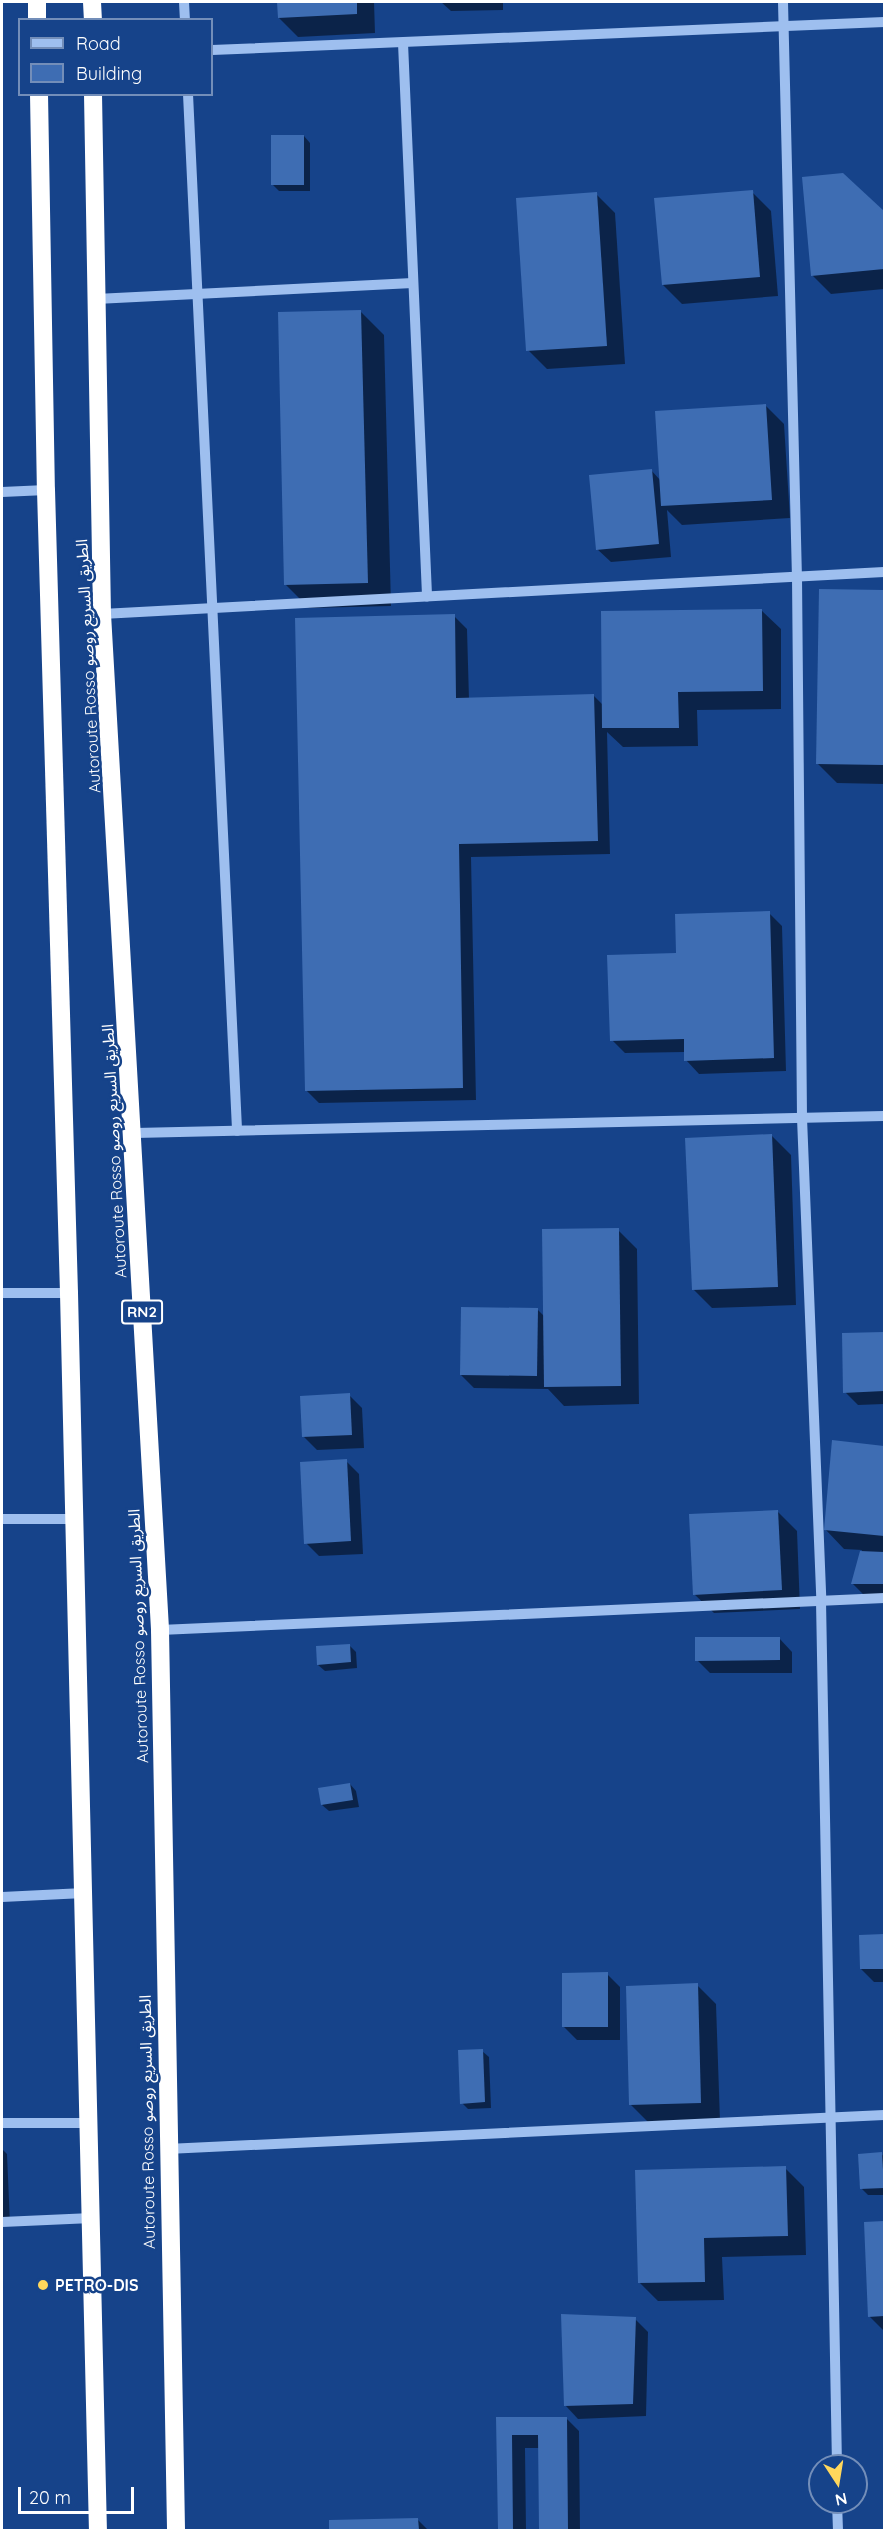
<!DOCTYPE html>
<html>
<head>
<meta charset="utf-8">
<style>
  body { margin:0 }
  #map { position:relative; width:886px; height:2532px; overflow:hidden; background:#16438a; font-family:Quicksand,"Noto Sans Arabic",sans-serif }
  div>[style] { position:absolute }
  .shadow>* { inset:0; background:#0007 }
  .building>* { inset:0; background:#3e6db3 }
  .minor>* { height:10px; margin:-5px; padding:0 5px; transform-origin:5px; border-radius:5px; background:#9ebfef }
  .highway>* { height:18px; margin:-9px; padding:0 9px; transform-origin:9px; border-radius:9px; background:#fff }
  .dots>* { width:16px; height:16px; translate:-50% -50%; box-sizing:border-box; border:3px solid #16438a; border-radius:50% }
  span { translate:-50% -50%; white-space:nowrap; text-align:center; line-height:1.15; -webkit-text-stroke:5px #16438a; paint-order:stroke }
  .shield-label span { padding:2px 4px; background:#16438a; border:2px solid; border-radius:4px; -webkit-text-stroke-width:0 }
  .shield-label { font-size:15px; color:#fff; font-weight:700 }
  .street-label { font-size:16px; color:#fff }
  .poi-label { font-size:16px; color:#fff; font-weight:700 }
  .left { translate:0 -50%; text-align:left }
  .frame { position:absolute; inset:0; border:3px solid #fff; pointer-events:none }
  .legend { position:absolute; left:18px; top:18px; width:195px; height:78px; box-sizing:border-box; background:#16438a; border:2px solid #738eb9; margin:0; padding:8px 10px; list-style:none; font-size:18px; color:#fff }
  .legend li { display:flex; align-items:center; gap:12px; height:30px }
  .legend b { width:30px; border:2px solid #738eb9 }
  .north { position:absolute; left:808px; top:2454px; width:60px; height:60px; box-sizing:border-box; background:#16438a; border:2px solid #738eb9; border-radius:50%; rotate:168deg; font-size:16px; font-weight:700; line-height:24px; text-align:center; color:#fff }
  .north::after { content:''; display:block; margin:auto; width:21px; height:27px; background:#ffd75c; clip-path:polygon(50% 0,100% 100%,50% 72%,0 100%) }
  .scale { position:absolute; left:18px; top:2487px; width:116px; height:27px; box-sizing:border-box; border:3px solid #fff; border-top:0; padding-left:8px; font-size:18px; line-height:21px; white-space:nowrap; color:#fff; -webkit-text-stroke:4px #16438a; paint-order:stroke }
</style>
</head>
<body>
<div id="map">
  <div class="shadow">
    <i style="clip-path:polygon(278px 2px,374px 2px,375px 33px,298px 37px,279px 18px)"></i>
    <i style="clip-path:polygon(441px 2px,503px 2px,503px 10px,451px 11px)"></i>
    <i style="clip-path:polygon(304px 136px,310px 143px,310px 191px,279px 191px,273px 185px)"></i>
    <i style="clip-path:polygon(843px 174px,884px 213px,884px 289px,831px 294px,812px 275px)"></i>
    <i style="clip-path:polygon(752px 192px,771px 211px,778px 296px,682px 304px,663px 285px)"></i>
    <i style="clip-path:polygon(596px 194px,615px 213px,625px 364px,547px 369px,528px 350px)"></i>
    <i style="clip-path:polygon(361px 312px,384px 335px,391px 606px,309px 608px,286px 585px)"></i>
    <i style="clip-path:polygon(765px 405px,784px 424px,790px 518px,682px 525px,667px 510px,671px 557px,611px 562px,597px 549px,651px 470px,661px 481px)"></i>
    <i style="clip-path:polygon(821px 590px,884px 591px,884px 784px,837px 783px,818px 764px)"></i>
    <i style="clip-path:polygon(761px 610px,781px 629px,781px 709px,697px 710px,698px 746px,623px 747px,607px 732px,610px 854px,471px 857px,476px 1100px,319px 1103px,306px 1090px,454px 616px,467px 629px,469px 699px,594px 696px,604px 706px)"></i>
    <i style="clip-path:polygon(769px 913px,782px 926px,786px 1071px,699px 1074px,686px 1060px,685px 1052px,625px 1053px,612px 1040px,678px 954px)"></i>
    <i style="clip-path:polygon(772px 1136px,791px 1155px,796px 1305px,712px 1308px,693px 1289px)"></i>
    <i style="clip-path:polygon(618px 1230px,637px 1249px,639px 1404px,564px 1406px,548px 1389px,474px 1388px,461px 1375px,538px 1310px,545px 1317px)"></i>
    <i style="clip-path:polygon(844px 1334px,884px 1334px,884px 1404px,858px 1405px,845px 1392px)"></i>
    <i style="clip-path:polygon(349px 1395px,362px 1408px,364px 1448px,317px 1450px,304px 1437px)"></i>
    <i style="clip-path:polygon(833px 1442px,884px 1447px,884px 1596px,865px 1596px,852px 1583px,862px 1550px,844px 1549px,825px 1529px)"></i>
    <i style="clip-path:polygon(346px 1461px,359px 1474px,363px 1554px,319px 1556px,306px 1543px)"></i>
    <i style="clip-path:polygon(778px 1512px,797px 1531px,800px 1609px,714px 1613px,694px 1594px)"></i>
    <i style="clip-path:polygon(779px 1638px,792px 1652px,792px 1673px,710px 1673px,697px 1660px)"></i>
    <i style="clip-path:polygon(350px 1646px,356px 1652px,357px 1668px,325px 1671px,318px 1665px)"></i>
    <i style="clip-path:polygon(350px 1784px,356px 1791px,359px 1807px,329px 1811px,322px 1805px)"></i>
    <i style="clip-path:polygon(861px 1936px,884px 1936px,884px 1982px,874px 1982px,861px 1969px)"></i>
    <i style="clip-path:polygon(607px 1974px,620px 1987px,620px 2040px,577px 2040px,564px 2027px)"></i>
    <i style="clip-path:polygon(697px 1985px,716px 2004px,720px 2121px,650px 2124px,631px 2105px)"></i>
    <i style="clip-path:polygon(482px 2051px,489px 2057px,491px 2108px,468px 2109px,462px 2103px)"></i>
    <i style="clip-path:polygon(2px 2149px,7px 2154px,10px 2224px,2px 2224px)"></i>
    <i style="clip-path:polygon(881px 2153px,884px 2157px,884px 2195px,868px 2195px,862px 2189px)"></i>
    <i style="clip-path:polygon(785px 2168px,804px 2187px,806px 2255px,722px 2257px,724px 2300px,658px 2301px,639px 2282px)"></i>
    <i style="clip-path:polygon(884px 2222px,884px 2330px,883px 2330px,870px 2317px,866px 2223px)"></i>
    <i style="clip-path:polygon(635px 2319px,648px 2332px,646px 2416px,578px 2419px,565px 2405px)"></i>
    <i style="clip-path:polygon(566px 2418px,579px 2431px,580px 2530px,541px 2530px,540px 2448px,525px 2448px,526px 2530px,499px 2530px,498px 2419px)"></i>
    <i style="clip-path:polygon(418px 2520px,428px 2530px,330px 2530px,330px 2522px)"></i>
  </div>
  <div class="building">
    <i style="clip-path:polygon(277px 2px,357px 2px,357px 14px,278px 18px)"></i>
    <i style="clip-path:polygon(271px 135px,304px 135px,304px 185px,271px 185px)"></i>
    <i style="clip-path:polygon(843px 173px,884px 211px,884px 269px,811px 276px,802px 177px)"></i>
    <i style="clip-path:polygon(753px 190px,760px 277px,662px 285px,654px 198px)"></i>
    <i style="clip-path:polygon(597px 192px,607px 346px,526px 351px,516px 198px)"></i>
    <i style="clip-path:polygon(361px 310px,368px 583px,284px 585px,278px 312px)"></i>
    <i style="clip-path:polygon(766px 404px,772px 500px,661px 506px,655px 411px)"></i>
    <i style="clip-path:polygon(652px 469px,659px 544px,596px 550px,589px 475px)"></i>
    <i style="clip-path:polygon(819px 589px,884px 590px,884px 765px,816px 764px)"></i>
    <i style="clip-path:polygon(762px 609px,763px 691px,678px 692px,679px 728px,602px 728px,601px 611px)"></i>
    <i style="clip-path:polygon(455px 614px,456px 698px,594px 694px,598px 841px,459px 844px,463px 1088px,305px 1091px,295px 618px)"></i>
    <i style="clip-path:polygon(770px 911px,774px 1058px,684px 1061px,684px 1039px,610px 1041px,607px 955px,676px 953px,675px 914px)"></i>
    <i style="clip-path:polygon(772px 1134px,778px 1287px,692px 1290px,685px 1138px)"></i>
    <i style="clip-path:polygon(619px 1228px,621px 1386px,544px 1387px,542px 1229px)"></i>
    <i style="clip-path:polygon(461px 1307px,538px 1308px,537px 1376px,460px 1375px)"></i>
    <i style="clip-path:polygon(884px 1332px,884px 1391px,843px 1393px,842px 1333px)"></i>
    <i style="clip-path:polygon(350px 1393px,352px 1435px,302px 1437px,300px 1396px)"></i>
    <i style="clip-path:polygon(832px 1440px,884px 1446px,884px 1536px,824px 1530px)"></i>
    <i style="clip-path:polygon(347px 1459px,351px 1541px,304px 1544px,300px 1462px)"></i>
    <i style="clip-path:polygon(778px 1510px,782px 1590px,693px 1595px,689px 1514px)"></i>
    <i style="clip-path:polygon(860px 1551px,884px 1552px,884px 1584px,851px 1584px)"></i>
    <i style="clip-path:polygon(695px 1637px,780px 1637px,780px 1660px,695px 1661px)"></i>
    <i style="clip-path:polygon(350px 1644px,351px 1662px,317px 1665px,316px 1646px)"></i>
    <i style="clip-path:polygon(350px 1783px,353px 1800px,321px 1805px,318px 1788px)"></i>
    <i style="clip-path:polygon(884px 1934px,884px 1969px,860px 1969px,859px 1935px)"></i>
    <i style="clip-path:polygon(608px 1972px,608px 2027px,562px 2027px,562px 1973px)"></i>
    <i style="clip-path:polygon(698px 1983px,701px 2103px,629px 2105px,626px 1986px)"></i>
    <i style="clip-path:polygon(483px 2049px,485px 2102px,460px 2104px,458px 2050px)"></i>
    <i style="clip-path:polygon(882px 2152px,884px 2188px,860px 2189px,858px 2154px)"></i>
    <i style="clip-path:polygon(786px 2166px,788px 2236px,704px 2238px,705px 2282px,638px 2283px,635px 2170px)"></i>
    <i style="clip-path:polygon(884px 2221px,884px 2316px,868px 2317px,864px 2222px)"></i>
    <i style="clip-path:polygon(561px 2314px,636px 2317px,633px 2404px,564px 2406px)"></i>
    <i style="clip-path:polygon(496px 2417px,567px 2417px,568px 2530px,539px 2530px,538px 2435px,512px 2435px,513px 2530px,498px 2530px)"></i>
    <i style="clip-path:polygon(418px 2518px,419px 2530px,329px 2530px,329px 2520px)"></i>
  </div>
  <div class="minor">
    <i style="left:184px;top:2px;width:18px;rotate:87deg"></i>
    <i style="left:783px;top:2px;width:575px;rotate:88.61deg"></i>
    <i style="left:797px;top:577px;width:541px;rotate:89.47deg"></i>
    <i style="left:802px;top:1118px;width:483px;rotate:87.7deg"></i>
    <i style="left:821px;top:1601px;width:865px;rotate:88.94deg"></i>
    <i style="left:403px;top:43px;width:554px;rotate:87.51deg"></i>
    <i style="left:212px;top:50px;width:673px;rotate:-2.39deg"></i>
    <i style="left:188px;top:94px;width:1038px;rotate:87.29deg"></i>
    <i style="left:96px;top:299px;width:317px;rotate:-2.9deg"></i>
    <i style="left:2px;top:492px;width:44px;rotate:-2.6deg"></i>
    <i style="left:102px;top:614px;width:783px;rotate:-3.07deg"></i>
    <i style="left:135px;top:1133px;width:749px;rotate:-1.3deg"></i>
    <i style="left:2px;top:1293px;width:67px"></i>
    <i style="left:2px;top:1519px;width:72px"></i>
    <i style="left:160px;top:1630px;width:725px;rotate:-2.53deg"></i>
    <i style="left:2px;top:1897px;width:82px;rotate:-2.8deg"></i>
    <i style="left:2px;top:2123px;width:88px"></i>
    <i style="left:167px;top:2149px;width:718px;rotate:-2.71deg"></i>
    <i style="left:2px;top:2222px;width:90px;rotate:-2.5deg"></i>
    <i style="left:837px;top:2502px;width:28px;rotate:88deg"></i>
  </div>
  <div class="highway">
    <i style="left:37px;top:2px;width:18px;rotate:90deg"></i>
    <i style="left:92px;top:2px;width:18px;rotate:87deg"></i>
    <i style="left:39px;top:94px;width:396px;rotate:89deg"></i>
    <i style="left:46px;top:490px;width:803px;rotate:88.36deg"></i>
    <i style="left:69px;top:1293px;width:1237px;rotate:88.66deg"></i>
    <i style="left:93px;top:94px;width:520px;rotate:89.01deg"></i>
    <i style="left:102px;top:614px;width:1018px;rotate:86.73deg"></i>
    <i style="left:160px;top:1630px;width:900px;rotate:88.98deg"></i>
  </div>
  <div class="dots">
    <i style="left:43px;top:2285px;background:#ffd75c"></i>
  </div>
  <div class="shield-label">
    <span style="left:142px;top:1312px">RN2</span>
  </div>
  <div class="street-label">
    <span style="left:88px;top:666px;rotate:-93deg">Autoroute Rosso الطريق السريع روصو</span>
    <span style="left:114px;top:1151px;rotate:-93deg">Autoroute Rosso الطريق السريع روصو</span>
    <span style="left:138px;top:1636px;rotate:-92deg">Autoroute Rosso الطريق السريع روصو</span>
    <span style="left:147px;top:2122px;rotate:-91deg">Autoroute Rosso الطريق السريع روصو</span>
  </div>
  <div class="poi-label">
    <span class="left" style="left:55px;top:2285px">PETRO-DIS</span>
  </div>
  <div class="frame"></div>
  <ul class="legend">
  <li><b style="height:8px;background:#9ebfef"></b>Road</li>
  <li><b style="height:16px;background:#3e6db3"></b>Building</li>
  </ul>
  <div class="north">N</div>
  <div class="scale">20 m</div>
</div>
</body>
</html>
